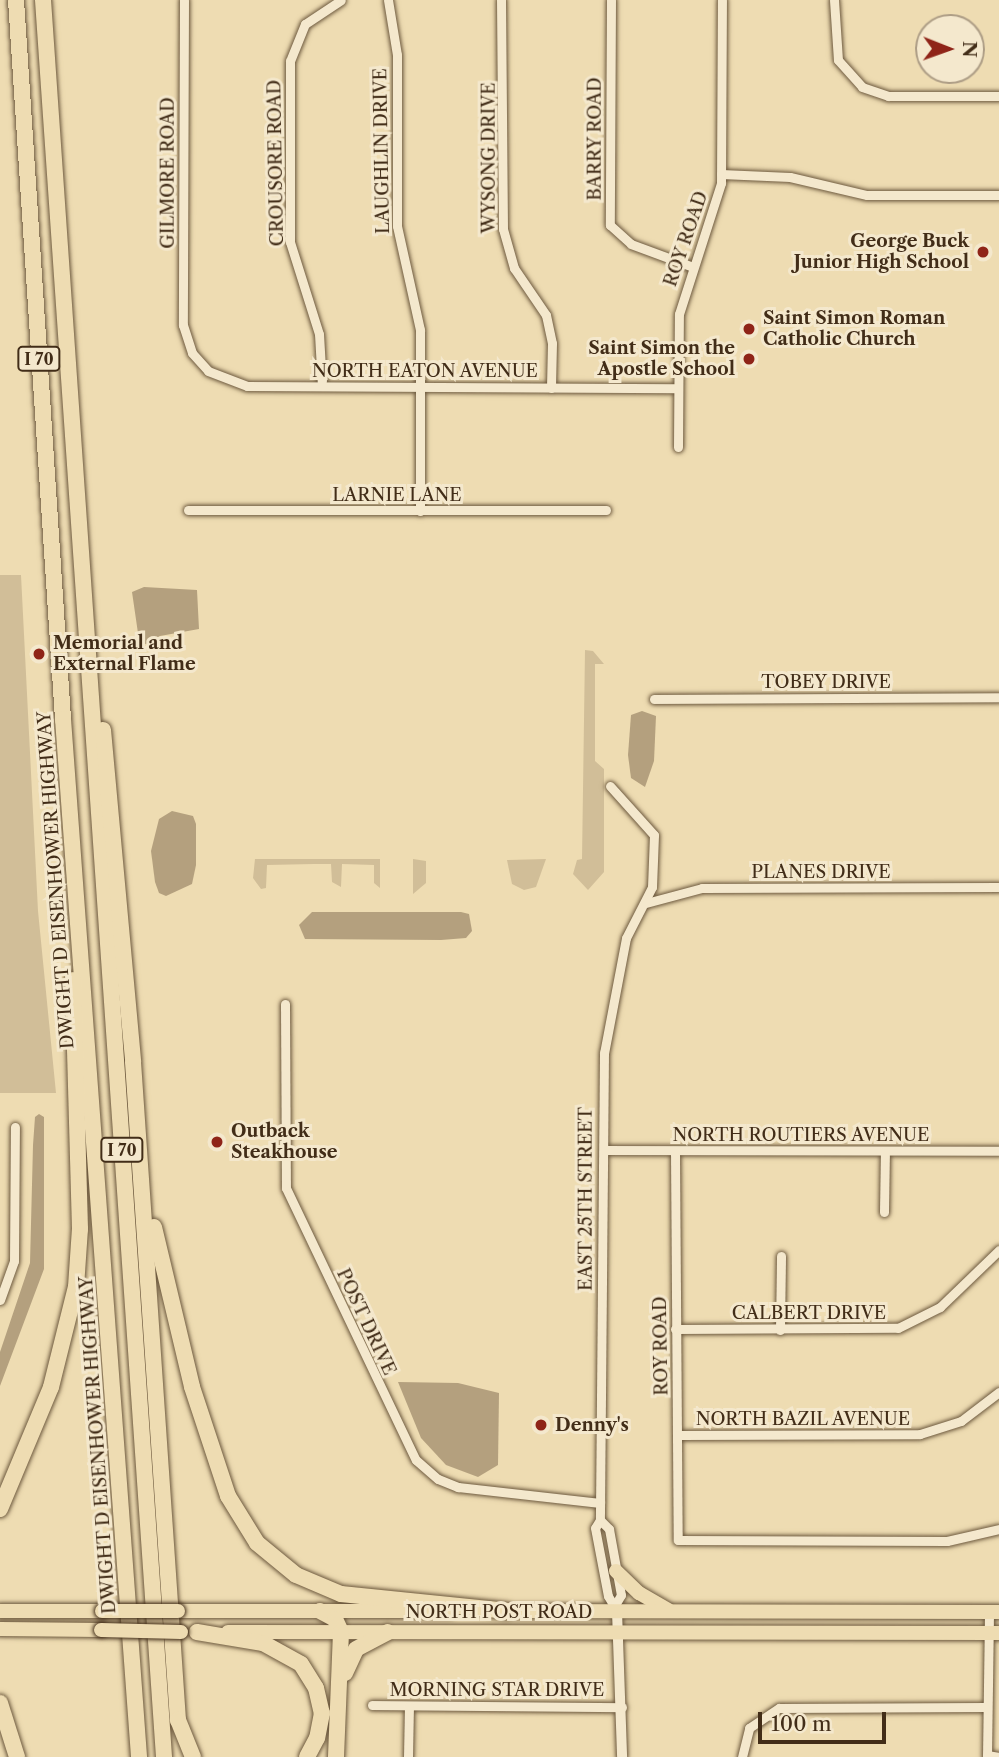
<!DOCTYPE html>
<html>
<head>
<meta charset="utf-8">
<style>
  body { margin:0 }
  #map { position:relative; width:999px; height:1757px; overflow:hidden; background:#eedcb2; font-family:"Libre Caslon Text",serif }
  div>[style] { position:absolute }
  .green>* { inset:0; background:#d1be98 }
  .water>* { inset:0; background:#b4a07e }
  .roads { filter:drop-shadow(0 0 2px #6d593e) drop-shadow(0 0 2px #6d593e) }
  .minor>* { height:9px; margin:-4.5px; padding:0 4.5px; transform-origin:4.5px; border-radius:4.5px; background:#f4e8cd }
  .tertiary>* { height:10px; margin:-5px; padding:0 5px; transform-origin:5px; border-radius:5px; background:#f4e8cd }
  .primary>* { height:14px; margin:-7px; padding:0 7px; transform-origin:7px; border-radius:7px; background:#eedcb2 }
  .motorway>* { height:16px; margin:-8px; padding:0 8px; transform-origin:8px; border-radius:8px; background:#eedcb2 }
  .bridges { filter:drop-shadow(0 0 2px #422d18) drop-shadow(0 0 2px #422d18) }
  .primary-bridge>* { height:14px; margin:-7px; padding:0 7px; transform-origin:7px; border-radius:7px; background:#eedcb2 }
  .dots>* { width:19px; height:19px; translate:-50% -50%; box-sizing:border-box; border:4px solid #f4e8cd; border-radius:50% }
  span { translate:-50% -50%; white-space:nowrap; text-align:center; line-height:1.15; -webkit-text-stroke:6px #f4e8cd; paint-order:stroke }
  .shield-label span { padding:2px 5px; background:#f4e8cd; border:2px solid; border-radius:5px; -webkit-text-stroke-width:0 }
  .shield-label { font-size:16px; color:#422d18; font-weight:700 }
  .street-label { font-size:18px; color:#422d18 }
  .poi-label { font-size:18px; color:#422d18; font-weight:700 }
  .right { translate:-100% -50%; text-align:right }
  .left { translate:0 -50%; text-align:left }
  .north { position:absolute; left:915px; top:14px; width:70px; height:70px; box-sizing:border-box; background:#f4e8cd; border:2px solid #ad9d85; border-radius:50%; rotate:91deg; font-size:19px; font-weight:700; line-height:28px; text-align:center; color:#422d18 }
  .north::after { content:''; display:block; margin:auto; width:24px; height:32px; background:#8f2418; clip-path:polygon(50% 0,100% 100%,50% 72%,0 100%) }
  .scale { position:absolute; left:758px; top:1712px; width:128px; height:32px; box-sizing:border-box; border:4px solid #422d18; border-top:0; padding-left:9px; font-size:21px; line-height:24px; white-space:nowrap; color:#422d18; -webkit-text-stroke:5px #f4e8cd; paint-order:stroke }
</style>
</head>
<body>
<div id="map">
  <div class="green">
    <i style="clip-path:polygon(0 575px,21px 575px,38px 911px,56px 1093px,0 1093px)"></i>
    <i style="clip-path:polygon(585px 650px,593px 651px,604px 664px,595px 664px,595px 761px,604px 769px,604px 872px,588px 890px,573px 874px,577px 860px,582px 859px)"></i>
    <i style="clip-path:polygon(255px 859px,380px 859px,380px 888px,374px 883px,374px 865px,342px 864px,341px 887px,332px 882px,331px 864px,314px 864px,267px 865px,266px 888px,261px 889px,253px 878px)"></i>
    <i style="clip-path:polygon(413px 859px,426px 861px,426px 883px,413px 894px)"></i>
    <i style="clip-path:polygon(546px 859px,536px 887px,524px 890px,512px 884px,507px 860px)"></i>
  </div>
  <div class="water">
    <i style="clip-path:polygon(144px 587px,197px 590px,199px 629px,160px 636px,140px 647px,132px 592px)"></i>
    <i style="clip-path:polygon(642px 711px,656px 716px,654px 761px,645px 787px,631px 778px,628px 755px,631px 715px)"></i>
    <i style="clip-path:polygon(172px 811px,193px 816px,196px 824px,196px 865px,192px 884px,166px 896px,159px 893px,155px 882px,151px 851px,159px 819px)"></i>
    <i style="clip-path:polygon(312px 912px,461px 912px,469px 914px,472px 931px,466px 938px,441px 940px,305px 939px,299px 925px)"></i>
    <i style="clip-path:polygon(39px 1114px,44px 1117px,44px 1269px,0 1386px,0 1352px,30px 1263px,33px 1145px,35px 1117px)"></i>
    <i style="clip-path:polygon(398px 1382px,458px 1383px,499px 1393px,498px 1465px,478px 1477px,446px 1465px,421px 1438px)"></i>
  </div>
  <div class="roads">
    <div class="minor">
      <i style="left:184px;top:0;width:325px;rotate:90.2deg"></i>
      <i style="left:183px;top:325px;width:29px;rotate:72deg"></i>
      <i style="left:192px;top:353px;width:24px;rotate:48deg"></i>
      <i style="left:208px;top:371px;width:42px;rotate:21deg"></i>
      <i style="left:247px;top:386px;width:431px;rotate:0.3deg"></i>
      <i style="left:388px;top:0;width:56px;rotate:80.7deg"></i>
      <i style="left:397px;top:55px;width:171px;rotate:90deg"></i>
      <i style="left:397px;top:226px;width:107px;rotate:77.5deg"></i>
      <i style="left:420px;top:330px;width:181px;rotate:90deg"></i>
      <i style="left:501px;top:0;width:229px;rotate:89.5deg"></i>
      <i style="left:503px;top:229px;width:41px;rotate:74.2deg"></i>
      <i style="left:514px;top:268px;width:57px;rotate:55.8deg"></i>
      <i style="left:546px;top:315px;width:29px;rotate:78deg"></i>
      <i style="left:552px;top:343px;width:45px;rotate:91.3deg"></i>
      <i style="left:611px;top:0;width:225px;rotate:90.3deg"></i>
      <i style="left:610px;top:225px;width:28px;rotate:42deg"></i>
      <i style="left:631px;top:244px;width:66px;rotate:20.4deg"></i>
      <i style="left:834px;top:0;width:60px;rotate:86.2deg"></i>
      <i style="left:838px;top:60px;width:36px;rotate:48deg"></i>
      <i style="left:862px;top:87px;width:28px;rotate:19deg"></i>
      <i style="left:888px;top:96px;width:111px"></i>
      <i style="left:721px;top:174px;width:69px;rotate:2.5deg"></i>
      <i style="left:790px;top:177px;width:79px;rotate:13.2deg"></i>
      <i style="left:867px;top:195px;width:132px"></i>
      <i style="left:322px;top:386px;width:52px;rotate:-93.3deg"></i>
      <i style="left:319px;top:334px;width:96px;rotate:-107.5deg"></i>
      <i style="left:290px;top:242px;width:181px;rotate:-90deg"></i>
      <i style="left:290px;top:61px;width:40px;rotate:-68deg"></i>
      <i style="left:305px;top:24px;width:43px;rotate:-33.7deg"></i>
      <i style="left:678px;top:447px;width:133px;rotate:-89.6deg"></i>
      <i style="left:679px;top:314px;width:138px;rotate:-72.2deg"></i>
      <i style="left:721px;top:183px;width:183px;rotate:-89.7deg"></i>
      <i style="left:188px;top:510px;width:418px"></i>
      <i style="left:654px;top:699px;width:345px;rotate:-0.3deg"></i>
      <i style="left:610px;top:786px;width:66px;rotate:48.1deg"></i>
      <i style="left:654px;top:835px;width:52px;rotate:92.2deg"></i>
      <i style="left:652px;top:887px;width:57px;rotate:117deg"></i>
      <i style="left:626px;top:938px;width:117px;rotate:100.8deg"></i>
      <i style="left:604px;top:1053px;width:467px;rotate:90.5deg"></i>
      <i style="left:600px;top:1520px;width:9px;rotate:122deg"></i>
      <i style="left:595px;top:1528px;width:69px;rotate:79.2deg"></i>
      <i style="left:608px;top:1596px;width:17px;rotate:59deg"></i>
      <i style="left:646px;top:903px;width:58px;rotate:-15deg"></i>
      <i style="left:702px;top:888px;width:297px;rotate:-0.2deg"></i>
      <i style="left:285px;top:1004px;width:184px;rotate:89.7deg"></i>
      <i style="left:286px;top:1188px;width:301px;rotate:64.5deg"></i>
      <i style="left:416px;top:1460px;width:29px;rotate:41deg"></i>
      <i style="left:438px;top:1479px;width:22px;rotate:22deg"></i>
      <i style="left:458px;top:1487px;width:143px;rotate:6.4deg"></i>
      <i style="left:604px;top:1150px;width:395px;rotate:0.1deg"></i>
      <i style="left:675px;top:1151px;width:389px;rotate:89.6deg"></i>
      <i style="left:678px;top:1540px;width:269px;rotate:0.2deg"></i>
      <i style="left:947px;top:1541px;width:53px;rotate:-13deg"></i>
      <i style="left:884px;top:1212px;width:61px;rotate:-89.1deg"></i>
      <i style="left:0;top:1300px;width:41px;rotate:-70.3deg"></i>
      <i style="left:14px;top:1261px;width:134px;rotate:-89.6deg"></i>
      <i style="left:675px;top:1329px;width:223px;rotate:-0.3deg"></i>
      <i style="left:898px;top:1328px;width:47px;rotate:-26.6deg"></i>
      <i style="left:940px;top:1307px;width:82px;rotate:-44deg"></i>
      <i style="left:780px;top:1330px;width:74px;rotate:-89.2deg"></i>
      <i style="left:679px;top:1435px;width:241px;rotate:-0.2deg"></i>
      <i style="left:920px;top:1434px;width:43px;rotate:-17.6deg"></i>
      <i style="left:961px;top:1421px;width:48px;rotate:-37.3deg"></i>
      <i style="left:600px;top:1520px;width:13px;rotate:45deg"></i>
      <i style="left:609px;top:1529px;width:67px;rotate:79.7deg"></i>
      <i style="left:621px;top:1595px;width:12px;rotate:121deg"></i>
      <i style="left:372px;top:1705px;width:250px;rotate:0.5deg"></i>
      <i style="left:987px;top:1755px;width:12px;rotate:9deg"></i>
      <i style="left:408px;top:1757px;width:51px;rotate:-88.9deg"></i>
      <i style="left:742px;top:1757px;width:30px;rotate:-76deg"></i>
      <i style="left:749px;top:1728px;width:36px;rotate:-34deg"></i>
      <i style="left:779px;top:1708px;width:208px;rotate:-0.3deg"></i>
      <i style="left:987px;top:1757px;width:145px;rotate:-89.2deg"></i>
    </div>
    <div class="tertiary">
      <i style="left:617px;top:1611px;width:146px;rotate:88deg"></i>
    </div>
    <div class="primary">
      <i style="left:616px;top:1571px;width:32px;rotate:44deg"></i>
      <i style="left:639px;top:1593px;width:34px;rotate:30deg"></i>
      <i style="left:0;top:1611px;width:102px"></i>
      <i style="left:178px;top:1611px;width:272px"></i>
      <i style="left:498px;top:1611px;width:501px;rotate:0.11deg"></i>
      <i style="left:0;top:1629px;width:101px;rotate:0.6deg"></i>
      <i style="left:228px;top:1632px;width:771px;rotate:0.07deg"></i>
    </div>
    <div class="motorway">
      <i style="left:16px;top:0;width:721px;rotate:86.26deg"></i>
      <i style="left:63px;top:719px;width:1041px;rotate:85.81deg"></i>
      <i style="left:43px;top:0;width:1761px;rotate:86.06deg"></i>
      <i style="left:103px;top:730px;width:333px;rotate:84.8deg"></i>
      <i style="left:133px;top:1062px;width:660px;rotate:86.09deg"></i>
      <i style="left:178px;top:1720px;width:40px;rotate:68deg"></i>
      <i style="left:154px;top:1227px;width:164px;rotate:76.6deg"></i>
      <i style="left:192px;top:1387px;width:115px;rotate:71.7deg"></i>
      <i style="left:228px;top:1496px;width:55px;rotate:58.3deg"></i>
      <i style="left:257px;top:1543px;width:50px;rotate:39.4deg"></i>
      <i style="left:296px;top:1575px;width:49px;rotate:22.9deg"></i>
      <i style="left:341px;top:1594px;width:168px;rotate:5.8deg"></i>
      <i style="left:0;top:1509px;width:132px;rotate:-67.3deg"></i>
      <i style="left:51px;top:1387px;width:103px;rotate:-76deg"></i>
      <i style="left:76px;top:1287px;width:58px;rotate:-86.1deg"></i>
      <i style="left:80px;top:1229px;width:249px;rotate:-91.6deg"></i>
      <i style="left:320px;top:1611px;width:17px;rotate:28deg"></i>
      <i style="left:335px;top:1619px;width:14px;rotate:65deg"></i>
      <i style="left:341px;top:1632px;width:125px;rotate:92.3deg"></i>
      <i style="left:197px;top:1632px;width:67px;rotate:9.5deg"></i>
      <i style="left:263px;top:1643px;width:43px;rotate:28.9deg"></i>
      <i style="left:301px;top:1664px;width:28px;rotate:58deg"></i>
      <i style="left:316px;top:1688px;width:26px;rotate:77deg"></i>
      <i style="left:322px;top:1713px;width:25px;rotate:101deg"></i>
      <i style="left:317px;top:1738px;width:21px;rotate:118deg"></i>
      <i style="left:345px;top:1673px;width:26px;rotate:-65deg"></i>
      <i style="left:356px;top:1649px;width:36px;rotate:-28deg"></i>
      <i style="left:0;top:1703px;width:57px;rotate:72.5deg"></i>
    </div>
  </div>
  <div class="bridges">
    <div class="primary-bridge">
      <i style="left:102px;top:1611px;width:76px"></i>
      <i style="left:101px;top:1630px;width:80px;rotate:1.4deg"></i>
    </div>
  </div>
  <div class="dots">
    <i style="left:983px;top:252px;background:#8f2418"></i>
    <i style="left:749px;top:329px;background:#8f2418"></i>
    <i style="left:749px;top:359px;background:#8f2418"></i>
    <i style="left:39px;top:654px;background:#8f2418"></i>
    <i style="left:217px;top:1142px;background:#8f2418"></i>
    <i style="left:541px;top:1425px;background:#8f2418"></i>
  </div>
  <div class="shield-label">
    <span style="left:39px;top:359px">I 70</span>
    <span style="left:122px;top:1150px">I 70</span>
  </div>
  <div class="street-label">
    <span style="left:595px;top:139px;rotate:-90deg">BARRY ROAD</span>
    <span style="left:382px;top:151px;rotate:-91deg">LAUGHLIN DRIVE</span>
    <span style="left:489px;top:158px;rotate:-90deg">WYSONG DRIVE</span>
    <span style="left:276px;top:163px;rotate:-91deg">CROUSORE ROAD</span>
    <span style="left:168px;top:173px;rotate:-90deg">GILMORE ROAD</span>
    <span style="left:686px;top:239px;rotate:-71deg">ROY ROAD</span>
    <span style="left:425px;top:371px">NORTH EATON AVENUE</span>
    <span style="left:397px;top:495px">LARNIE LANE</span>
    <span style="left:826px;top:682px">TOBEY DRIVE</span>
    <span style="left:821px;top:872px">PLANES DRIVE</span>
    <span style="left:56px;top:880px;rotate:-94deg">DWIGHT D EISENHOWER HIGHWAY</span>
    <span style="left:801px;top:1135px">NORTH ROUTIERS AVENUE</span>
    <span style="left:586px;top:1199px;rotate:-90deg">EAST 25TH STREET</span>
    <span style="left:809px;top:1313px">CALBERT DRIVE</span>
    <span style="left:366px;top:1322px;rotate:65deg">POST DRIVE</span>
    <span style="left:661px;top:1346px;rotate:-91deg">ROY ROAD</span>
    <span style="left:803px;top:1419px">NORTH BAZIL AVENUE</span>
    <span style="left:98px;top:1445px;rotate:-94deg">DWIGHT D EISENHOWER HIGHWAY</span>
    <span style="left:499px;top:1612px">NORTH POST ROAD</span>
    <span style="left:497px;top:1690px">MORNING STAR DRIVE</span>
  </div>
  <div class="poi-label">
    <span class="right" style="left:969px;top:252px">George Buck<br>Junior High School</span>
    <span class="left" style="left:763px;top:329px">Saint Simon Roman<br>Catholic Church</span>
    <span class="right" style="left:735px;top:359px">Saint Simon the<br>Apostle School</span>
    <span class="left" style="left:53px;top:654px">Memorial and<br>External Flame</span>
    <span class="left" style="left:231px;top:1142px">Outback<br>Steakhouse</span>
    <span class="left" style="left:555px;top:1425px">Denny's</span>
  </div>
  <div class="north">N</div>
  <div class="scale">100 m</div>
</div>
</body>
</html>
